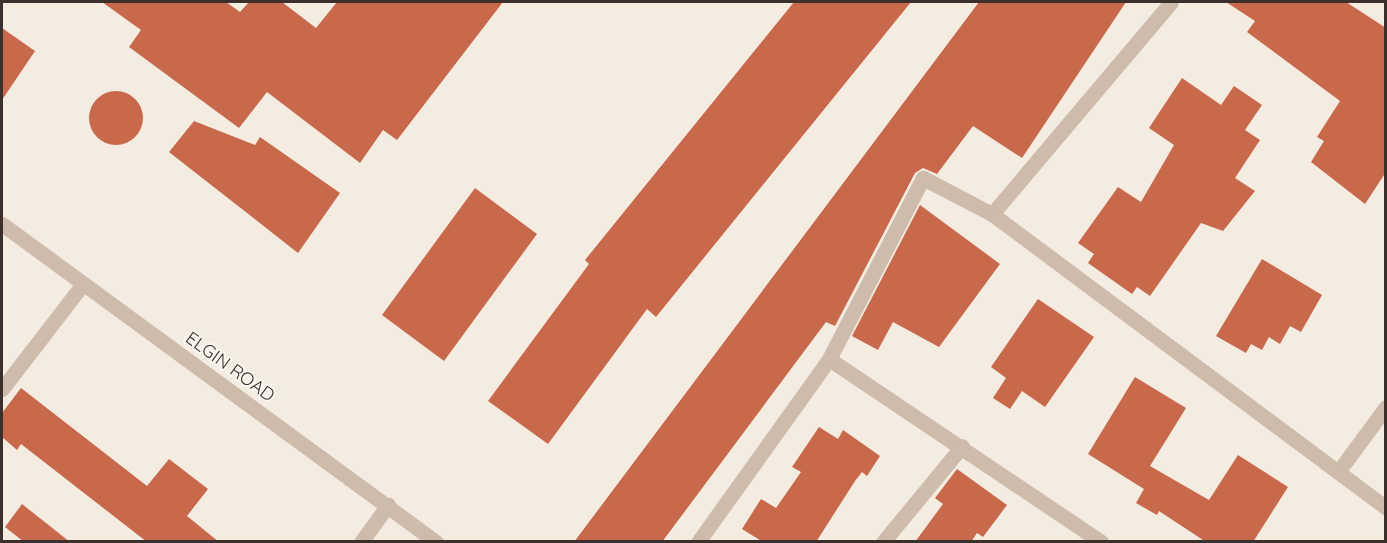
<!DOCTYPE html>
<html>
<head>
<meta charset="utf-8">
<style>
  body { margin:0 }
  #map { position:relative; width:1387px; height:543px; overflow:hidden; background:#f4ebe1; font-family:Quicksand,sans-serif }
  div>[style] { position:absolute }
  .building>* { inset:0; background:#c8694b }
  .round { border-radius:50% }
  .minor>* { height:15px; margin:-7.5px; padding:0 7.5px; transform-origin:7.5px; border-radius:7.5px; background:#cdbbac }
  .tertiary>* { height:15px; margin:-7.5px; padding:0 7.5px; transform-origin:7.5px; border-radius:7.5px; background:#cdbbac }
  span { translate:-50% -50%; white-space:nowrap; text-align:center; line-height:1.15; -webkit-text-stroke:4.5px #fbf5ee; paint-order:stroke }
  .street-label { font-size:18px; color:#3b302b }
  .frame { position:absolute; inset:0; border:3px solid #3b302b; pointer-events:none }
</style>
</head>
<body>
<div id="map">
  <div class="building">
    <i style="clip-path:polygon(102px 2px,226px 2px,240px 12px,249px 2px,282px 2px,316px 28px,337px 2px,503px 2px,397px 140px,383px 130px,360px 163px,267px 92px,239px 128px,129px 47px,141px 30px)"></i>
    <i style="clip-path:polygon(794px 2px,911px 2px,656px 317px,647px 309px,548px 444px,488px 401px,589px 264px,585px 260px)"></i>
    <i style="clip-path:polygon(979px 2px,1126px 2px,1022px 158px,973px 126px,937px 174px,923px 168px,915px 173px,835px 326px,826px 322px,662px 542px,574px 542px)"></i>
    <i style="clip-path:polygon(1226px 2px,1346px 2px,1386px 28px,1386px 172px,1365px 204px,1311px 162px,1324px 141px,1317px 137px,1340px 101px,1247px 32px,1255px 21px)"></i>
    <i style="clip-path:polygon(2px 28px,35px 51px,2px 100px)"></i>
    <i style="clip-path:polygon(1182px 78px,1221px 105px,1234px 86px,1262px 105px,1245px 130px,1260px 140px,1235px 178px,1255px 191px,1223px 231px,1201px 223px,1150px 296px,1137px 287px,1132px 294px,1088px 263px,1094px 254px,1078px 243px,1118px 187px,1141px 202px,1174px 145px,1149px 128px)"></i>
    <i class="round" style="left:89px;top:91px;width:54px;height:54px"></i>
    <i style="clip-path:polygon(194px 121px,255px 145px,260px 137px,340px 193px,298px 253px,169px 152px)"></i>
    <i style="clip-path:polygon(475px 188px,537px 234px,444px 361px,382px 315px)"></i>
    <i style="clip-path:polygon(920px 205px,1000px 264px,939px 347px,893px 322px,878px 350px,852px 336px)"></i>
    <i style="clip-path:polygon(1262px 259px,1322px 295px,1301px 332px,1290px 326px,1280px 344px,1269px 337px,1262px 350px,1251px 344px,1246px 353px,1216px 336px)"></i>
    <i style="clip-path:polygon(1038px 299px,1094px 337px,1045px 407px,1022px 391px,1010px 409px,993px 398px,1006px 378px,991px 367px)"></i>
    <i style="clip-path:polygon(1135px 377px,1186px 408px,1150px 466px,1209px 500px,1238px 455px,1288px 487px,1253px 542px,1206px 542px,1159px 511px,1157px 515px,1136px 503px,1144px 489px,1088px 454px)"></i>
    <i style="clip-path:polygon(21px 388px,147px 486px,169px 459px,208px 489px,187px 516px,219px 542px,147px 542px,21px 444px,17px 450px,2px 437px,2px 413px)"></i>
    <i style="clip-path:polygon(819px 427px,838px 439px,843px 430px,880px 456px,867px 476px,862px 472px,855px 481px,816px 542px,763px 542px,742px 529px,761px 499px,776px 508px,801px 472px,792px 467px)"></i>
    <i style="clip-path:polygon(957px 469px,1007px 505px,983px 537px,977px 533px,971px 542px,915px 542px,943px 504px,935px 498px)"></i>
    <i style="clip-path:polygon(22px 504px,70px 542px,24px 542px,5px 527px)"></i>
  </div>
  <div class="minor">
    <i style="left:992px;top:214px;width:277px;rotate:-49.8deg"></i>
    <i style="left:829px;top:359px;width:328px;rotate:33.9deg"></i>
    <i style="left:2px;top:389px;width:131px;rotate:-52.4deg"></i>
    <i style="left:1338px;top:472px;width:81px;rotate:-53.6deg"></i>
    <i style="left:361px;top:542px;width:46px;rotate:-53.9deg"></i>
    <i style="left:698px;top:542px;width:225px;rotate:-54.4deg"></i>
    <i style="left:829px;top:359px;width:204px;rotate:-62.6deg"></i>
    <i style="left:923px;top:178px;width:78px;rotate:27.6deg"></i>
    <i style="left:992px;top:214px;width:492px;rotate:36.7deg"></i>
    <i style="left:883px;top:542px;width:124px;rotate:-50.5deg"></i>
  </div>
  <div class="tertiary">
    <i style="left:2px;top:224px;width:538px;rotate:36.23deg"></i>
  </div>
  <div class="street-label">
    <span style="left:230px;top:367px;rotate:36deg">ELGIN ROAD</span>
  </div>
  <div class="frame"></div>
</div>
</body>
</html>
